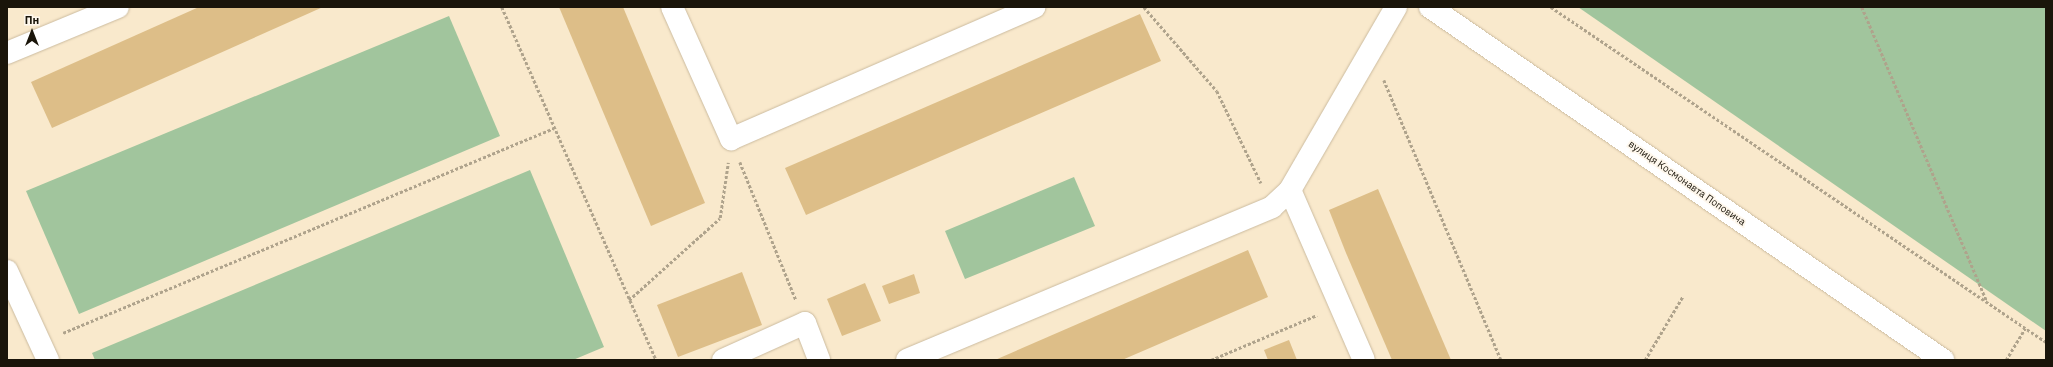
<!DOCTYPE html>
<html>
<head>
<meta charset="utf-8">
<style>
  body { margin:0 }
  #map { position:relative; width:2053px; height:367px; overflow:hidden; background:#f9e9cc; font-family:"IBM Plex Sans",sans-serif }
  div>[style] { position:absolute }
  .green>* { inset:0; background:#a1c59d }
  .building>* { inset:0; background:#ddbe88 }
  .path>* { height:2.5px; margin-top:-1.25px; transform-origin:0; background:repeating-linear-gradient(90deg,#afa38c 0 3px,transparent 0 5px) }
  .roads { filter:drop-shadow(0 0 1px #cbbb9f) drop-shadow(0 0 1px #cbbb9f) }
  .minor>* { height:22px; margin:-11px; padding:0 11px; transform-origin:11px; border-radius:11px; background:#fff }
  span { translate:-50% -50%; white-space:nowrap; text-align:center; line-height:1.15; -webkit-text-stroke:3.5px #fef7ec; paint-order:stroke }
  .street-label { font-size:10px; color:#1a150a }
  .frame { position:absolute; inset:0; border:8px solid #1a150a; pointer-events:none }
  .north { position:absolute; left:12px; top:12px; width:40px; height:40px; -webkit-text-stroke:3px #fef7ec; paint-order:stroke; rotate:0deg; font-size:11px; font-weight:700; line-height:16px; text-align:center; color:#1a150a }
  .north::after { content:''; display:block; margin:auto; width:14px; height:18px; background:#1a150a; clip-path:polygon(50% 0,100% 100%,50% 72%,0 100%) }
</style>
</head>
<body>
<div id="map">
  <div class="green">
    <i style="clip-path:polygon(1578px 7px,2046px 7px,2046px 331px)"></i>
    <i style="clip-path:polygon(449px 16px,500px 136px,79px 314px,26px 191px)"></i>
    <i style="clip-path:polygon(530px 170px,604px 347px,573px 360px,95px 360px,92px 353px)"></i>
    <i style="clip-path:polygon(1074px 177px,1095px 226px,965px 279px,945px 231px)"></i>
  </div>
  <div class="building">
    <i style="clip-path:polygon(199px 7px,323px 7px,52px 128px,31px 82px)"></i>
    <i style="clip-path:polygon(559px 7px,623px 7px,705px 203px,651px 226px)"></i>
    <i style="clip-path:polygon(1140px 14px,1161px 61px,806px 215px,785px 168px)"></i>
    <i style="clip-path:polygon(1378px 189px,1451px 360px,1392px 360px,1346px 253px,1329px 210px)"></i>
    <i style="clip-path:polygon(1248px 250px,1268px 297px,1122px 360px,995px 360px)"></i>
    <i style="clip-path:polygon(742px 272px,762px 325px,678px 357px,657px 305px)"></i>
    <i style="clip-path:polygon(914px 274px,920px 293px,889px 304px,882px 286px)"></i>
    <i style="clip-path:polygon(865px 283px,881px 321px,842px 336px,827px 299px)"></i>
    <i style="clip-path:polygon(1289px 340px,1297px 360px,1268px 360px,1264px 350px)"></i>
  </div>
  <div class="path">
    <i style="left:502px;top:7px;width:385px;rotate:66.4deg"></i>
    <i style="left:1144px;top:7px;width:111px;rotate:49deg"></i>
    <i style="left:1217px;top:91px;width:102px;rotate:64.4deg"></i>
    <i style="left:1551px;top:7px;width:598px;rotate:34.09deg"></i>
    <i style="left:1862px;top:7px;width:319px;rotate:67deg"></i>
    <i style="left:1384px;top:80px;width:303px;rotate:67.3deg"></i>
    <i style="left:740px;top:162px;width:149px;rotate:67.9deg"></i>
    <i style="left:629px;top:300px;width:122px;rotate:-42deg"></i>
    <i style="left:720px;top:218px;width:56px;rotate:-81.7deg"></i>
    <i style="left:63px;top:333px;width:532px;rotate:-22.66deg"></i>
    <i style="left:1211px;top:360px;width:115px;rotate:-23deg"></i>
    <i style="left:1645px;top:360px;width:74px;rotate:-59.3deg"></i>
    <i style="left:2006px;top:360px;width:37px;rotate:-59deg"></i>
  </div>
  <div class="roads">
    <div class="minor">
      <i style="left:672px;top:7px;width:145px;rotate:65.9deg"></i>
      <i style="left:731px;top:139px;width:331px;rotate:-23.5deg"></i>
      <i style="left:1430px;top:7px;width:623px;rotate:34.53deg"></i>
      <i style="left:7px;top:53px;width:120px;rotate:-22.5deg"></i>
      <i style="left:1290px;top:190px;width:185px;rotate:66.5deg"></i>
      <i style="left:7px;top:271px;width:98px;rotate:65.3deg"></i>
      <i style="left:723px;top:360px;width:90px;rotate:-24.3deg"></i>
      <i style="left:805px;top:323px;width:40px;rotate:69deg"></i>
      <i style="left:907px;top:360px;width:396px;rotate:-22.7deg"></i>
      <i style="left:1272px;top:207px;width:25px;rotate:-43deg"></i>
      <i style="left:1290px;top:190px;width:211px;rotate:-59.9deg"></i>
    </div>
  </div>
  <div class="street-label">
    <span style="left:1687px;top:183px;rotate:35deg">вулиця Космонавта Поповича</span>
  </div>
  <div class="frame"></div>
  <div class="north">Пн</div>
</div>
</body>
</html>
